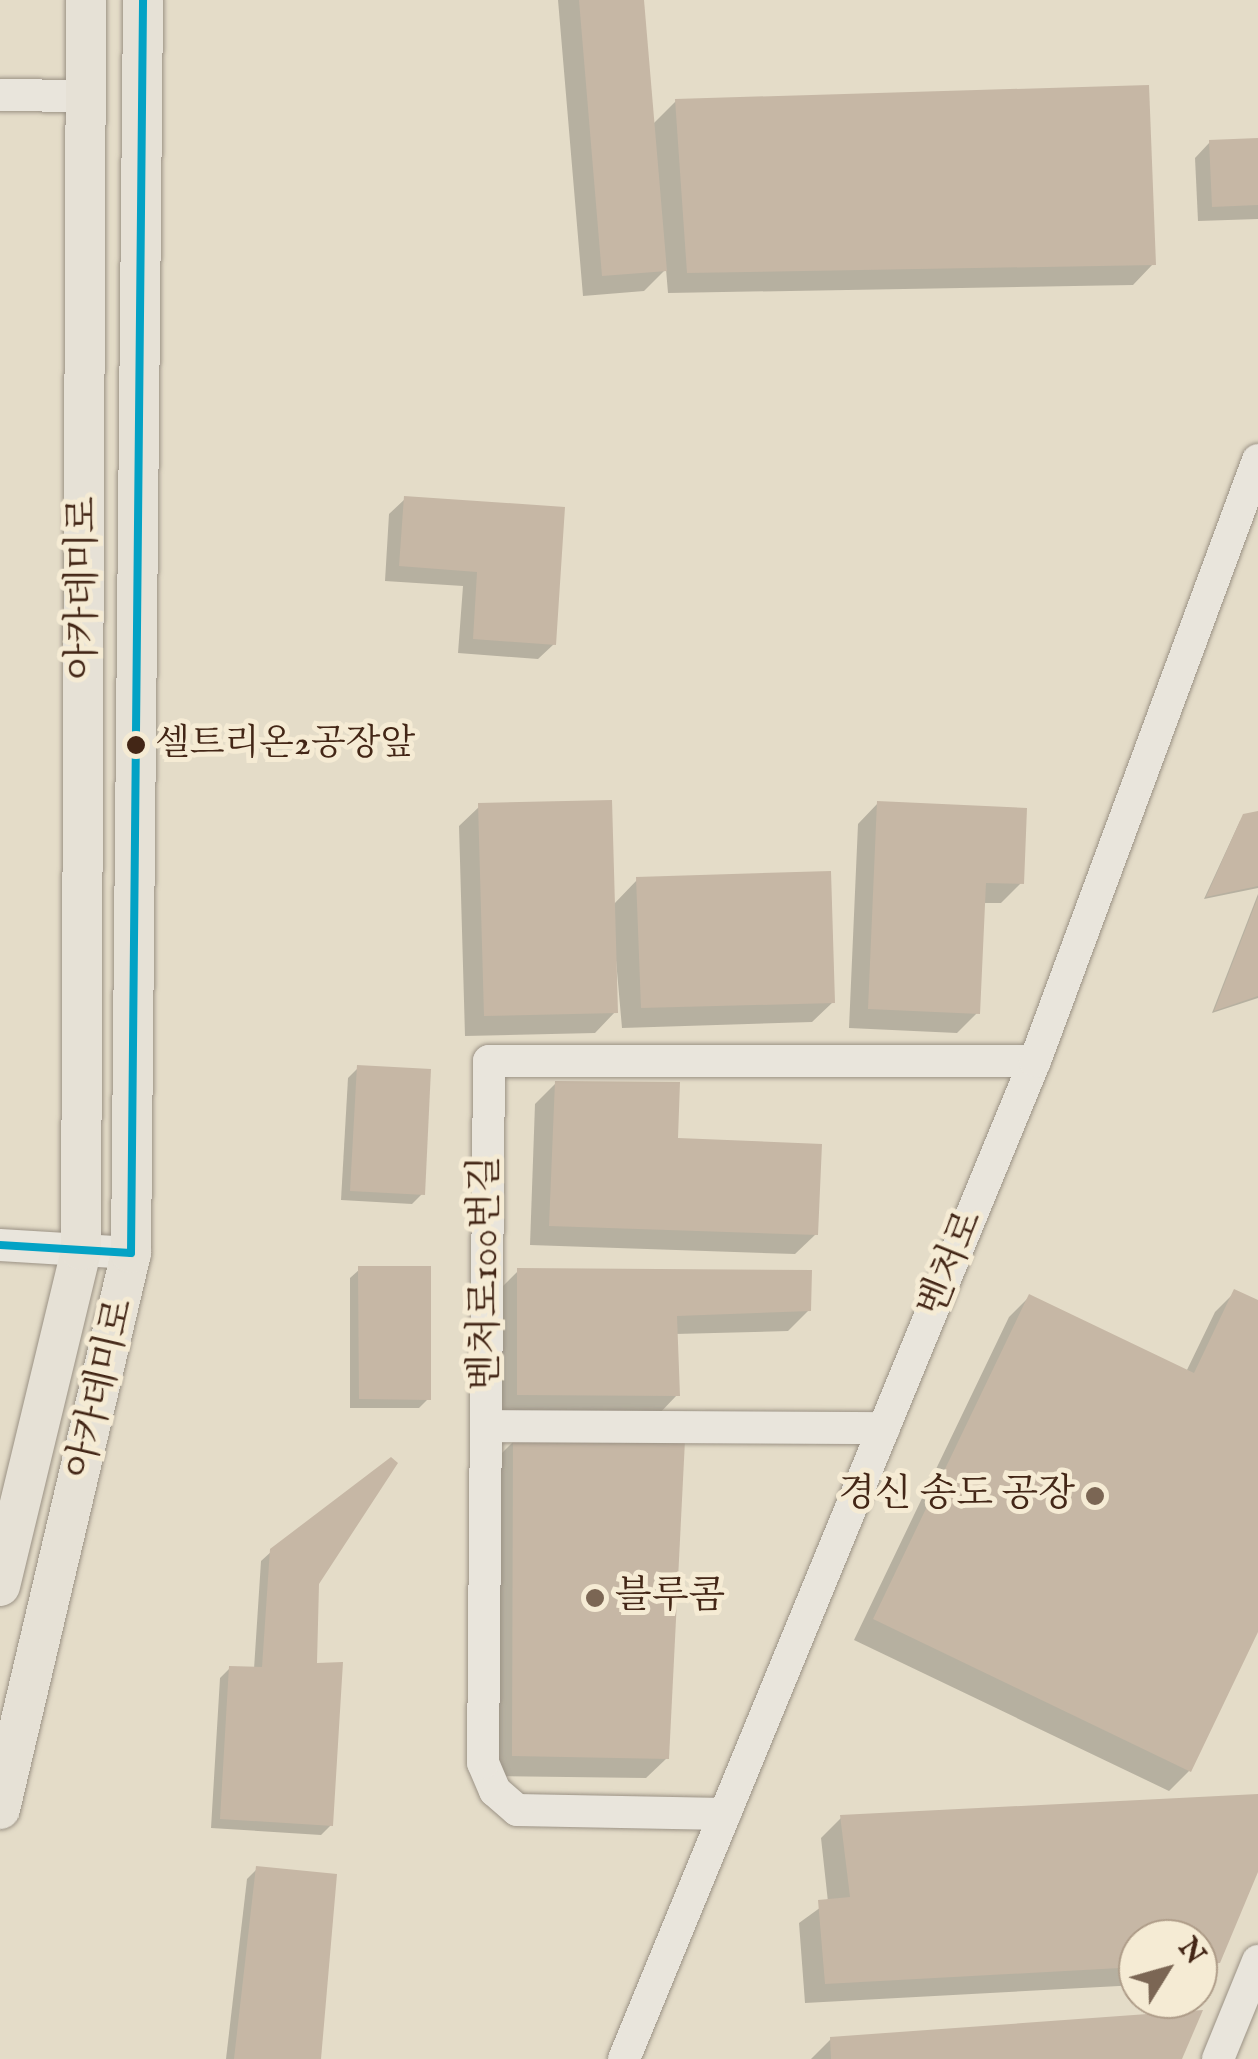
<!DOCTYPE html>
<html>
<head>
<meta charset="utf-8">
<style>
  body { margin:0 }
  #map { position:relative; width:1258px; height:2059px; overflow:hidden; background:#e4dcc8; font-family:"IM FELL English","Noto Serif KR",serif }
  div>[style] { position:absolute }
  .shadow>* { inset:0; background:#0003 }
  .building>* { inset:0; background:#c6b7a5 }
  .roads { filter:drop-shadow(0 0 2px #9b9285) drop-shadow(0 0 2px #9b9285) }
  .minor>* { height:32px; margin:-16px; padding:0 16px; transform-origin:16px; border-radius:16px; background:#e9e5dc }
  .major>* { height:40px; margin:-20px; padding:0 20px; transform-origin:20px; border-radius:20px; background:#e6e1d6 }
  .bus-1>* { height:8px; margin:-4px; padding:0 4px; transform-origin:4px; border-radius:4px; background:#03a2c5 }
  .dots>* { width:28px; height:28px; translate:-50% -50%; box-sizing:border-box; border:5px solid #f5ebd4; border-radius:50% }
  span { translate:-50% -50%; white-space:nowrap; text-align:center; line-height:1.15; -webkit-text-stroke:10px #f5ebd4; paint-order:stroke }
  .bus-label { font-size:36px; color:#432616 }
  .left { translate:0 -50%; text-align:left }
  .street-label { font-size:38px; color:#432616 }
  .poi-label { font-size:38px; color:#432616 }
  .right { translate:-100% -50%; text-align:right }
  .north { position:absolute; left:1118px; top:1919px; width:100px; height:100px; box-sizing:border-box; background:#f5ebd4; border:2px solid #ae9c88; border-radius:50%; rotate:53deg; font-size:28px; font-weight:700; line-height:40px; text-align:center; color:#432616 }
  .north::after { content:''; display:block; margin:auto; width:35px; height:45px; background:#7b6654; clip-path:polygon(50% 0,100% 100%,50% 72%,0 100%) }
</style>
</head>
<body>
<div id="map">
  <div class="shadow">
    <i style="clip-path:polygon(558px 0,641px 0,652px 125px,676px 101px,1153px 264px,1133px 285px,668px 293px,666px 269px,644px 291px,583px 296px)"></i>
    <i style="clip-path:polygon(1258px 140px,1258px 219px,1198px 221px,1195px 158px,1210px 142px)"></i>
    <i style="clip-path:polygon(405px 499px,554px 644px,538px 659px,458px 653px,463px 586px,385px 581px,389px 514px)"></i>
    <i style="clip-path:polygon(878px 803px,1021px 883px,1001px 903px,983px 903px,978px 1012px,957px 1033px,849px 1028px,858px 824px)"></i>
    <i style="clip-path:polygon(480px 806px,613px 905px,637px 880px,833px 1002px,812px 1022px,622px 1028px,613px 926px,615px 1012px,595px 1033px,465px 1036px,459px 826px)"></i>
    <i style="clip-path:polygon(1258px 814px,1258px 888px,1204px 899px,1240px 821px)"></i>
    <i style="clip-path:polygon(1258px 894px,1258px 998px,1212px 1013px)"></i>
    <i style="clip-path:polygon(358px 1068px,422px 1194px,412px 1204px,341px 1200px,348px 1078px)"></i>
    <i style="clip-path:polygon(556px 1083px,816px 1234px,795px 1254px,530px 1245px,535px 1104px)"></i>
    <i style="clip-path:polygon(360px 1269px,429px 1398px,419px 1408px,350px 1408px,350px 1278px)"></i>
    <i style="clip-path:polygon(518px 1271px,809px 1310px,788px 1331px,675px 1334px,677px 1395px,657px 1416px,497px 1415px,498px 1291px)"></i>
    <i style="clip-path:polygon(1235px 1292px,1258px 1303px,1258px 1626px,1189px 1771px,1169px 1791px,854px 1640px,1009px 1317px,1029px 1297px,1186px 1372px,1215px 1312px)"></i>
    <i style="clip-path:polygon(514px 1441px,667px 1758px,646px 1778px,493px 1776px,494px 1461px)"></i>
    <i style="clip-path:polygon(272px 1551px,316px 1583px,314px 1666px,331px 1825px,321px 1835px,211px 1828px,220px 1678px,230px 1668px,254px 1669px,261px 1561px)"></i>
    <i style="clip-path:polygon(1258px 1796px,1258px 1868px,1218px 1961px,1198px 1981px,1198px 1939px,1138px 1939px,1138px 1985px,805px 2003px,799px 1923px,828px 1902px,821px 1838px,841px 1818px)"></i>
    <i style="clip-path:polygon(257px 1869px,318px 2059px,226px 2059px,247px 1879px)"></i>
    <i style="clip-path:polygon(831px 2039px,1179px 2059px,811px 2059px)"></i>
  </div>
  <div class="building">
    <i style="clip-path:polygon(579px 0,644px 0,667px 271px,602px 276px)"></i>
    <i style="clip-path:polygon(1149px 85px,1156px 265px,687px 273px,675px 99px)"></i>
    <i style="clip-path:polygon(1258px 138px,1258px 205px,1212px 207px,1209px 140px)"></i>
    <i style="clip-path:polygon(404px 496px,565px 507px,556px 645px,473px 639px,477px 572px,399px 566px)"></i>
    <i style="clip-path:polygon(612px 800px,618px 1013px,484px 1016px,478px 803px)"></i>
    <i style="clip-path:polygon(877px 801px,1027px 808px,1024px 884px,986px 883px,980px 1014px,868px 1009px)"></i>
    <i style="clip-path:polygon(1258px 811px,1258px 886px,1206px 897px,1243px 814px)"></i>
    <i style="clip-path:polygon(831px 871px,835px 1003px,641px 1008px,636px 877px)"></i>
    <i style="clip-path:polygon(1258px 897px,1258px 996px,1214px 1011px)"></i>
    <i style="clip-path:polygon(357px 1065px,431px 1069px,425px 1195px,350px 1191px)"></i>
    <i style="clip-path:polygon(555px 1081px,680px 1082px,678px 1138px,822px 1144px,818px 1235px,549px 1226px)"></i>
    <i style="clip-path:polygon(358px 1266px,431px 1266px,431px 1400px,359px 1399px)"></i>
    <i style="clip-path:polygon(517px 1268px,812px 1270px,811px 1311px,677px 1316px,680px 1396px,517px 1395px)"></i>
    <i style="clip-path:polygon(1234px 1289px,1258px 1300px,1258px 1632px,1191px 1772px,873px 1619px,1029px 1294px,1194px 1373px)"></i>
    <i style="clip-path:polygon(513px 1439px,685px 1440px,669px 1759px,512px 1756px)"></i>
    <i style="clip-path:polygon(391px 1457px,398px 1463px,319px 1584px,317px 1663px,343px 1662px,333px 1826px,220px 1819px,229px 1666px,262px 1667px,270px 1549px)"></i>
    <i style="clip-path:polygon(1258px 1794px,1258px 1872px,1220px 1963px,1198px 1964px,1198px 1939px,1138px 1939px,1138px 1967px,825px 1984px,818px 1900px,850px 1897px,840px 1815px)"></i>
    <i style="clip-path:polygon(256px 1866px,337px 1874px,321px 2059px,234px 2059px)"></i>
    <i style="clip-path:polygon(1203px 2010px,1182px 2059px,831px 2059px,830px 2037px)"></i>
  </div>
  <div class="roads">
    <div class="minor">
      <i style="left:0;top:95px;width:87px;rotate:0.7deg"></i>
      <i style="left:0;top:1245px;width:131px;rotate:3.5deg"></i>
      <i style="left:486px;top:1426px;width:398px;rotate:0.3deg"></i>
      <i style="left:725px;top:1814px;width:208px;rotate:-178.9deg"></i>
      <i style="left:517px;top:1810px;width:29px;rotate:-139deg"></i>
      <i style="left:495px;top:1791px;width:30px;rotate:-113deg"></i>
      <i style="left:483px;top:1763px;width:702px;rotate:-89.51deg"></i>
      <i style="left:489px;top:1061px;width:546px"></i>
      <i style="left:624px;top:2059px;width:1079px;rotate:-67.62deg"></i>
      <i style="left:1035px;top:1061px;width:641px;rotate:-69.64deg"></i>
      <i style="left:1218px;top:2059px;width:106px;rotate:-67.8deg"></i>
    </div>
    <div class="major">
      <i style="left:0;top:1586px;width:346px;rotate:-76.4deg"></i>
      <i style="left:81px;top:1250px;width:1250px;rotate:-89.77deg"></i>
      <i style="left:0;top:1809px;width:571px;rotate:-76.74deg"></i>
      <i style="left:131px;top:1253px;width:1253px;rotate:-89.45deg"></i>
    </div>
  </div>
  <div class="bus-1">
    <i style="left:0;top:1245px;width:131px;rotate:3.5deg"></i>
    <i style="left:131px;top:1253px;width:1253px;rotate:-89.45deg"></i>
  </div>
  <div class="dots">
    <i style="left:136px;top:745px;background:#432616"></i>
    <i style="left:1095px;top:1496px;background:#7b6654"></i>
    <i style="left:595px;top:1598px;background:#7b6654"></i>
  </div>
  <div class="bus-label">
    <span class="left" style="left:155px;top:745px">셀트리온2공장앞</span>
  </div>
  <div class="street-label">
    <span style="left:85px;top:588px;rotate:-90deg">아카데미로</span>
    <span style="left:952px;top:1264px;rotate:-68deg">벤처로</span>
    <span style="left:487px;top:1273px;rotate:-90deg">벤처로100번길</span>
    <span style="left:102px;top:1389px;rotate:-77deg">아카데미로</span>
  </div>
  <div class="poi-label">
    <span class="right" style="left:1075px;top:1496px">경신 송도 공장</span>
    <span class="left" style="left:615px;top:1598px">블루콤</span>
  </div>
  <div class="north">N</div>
</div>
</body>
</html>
